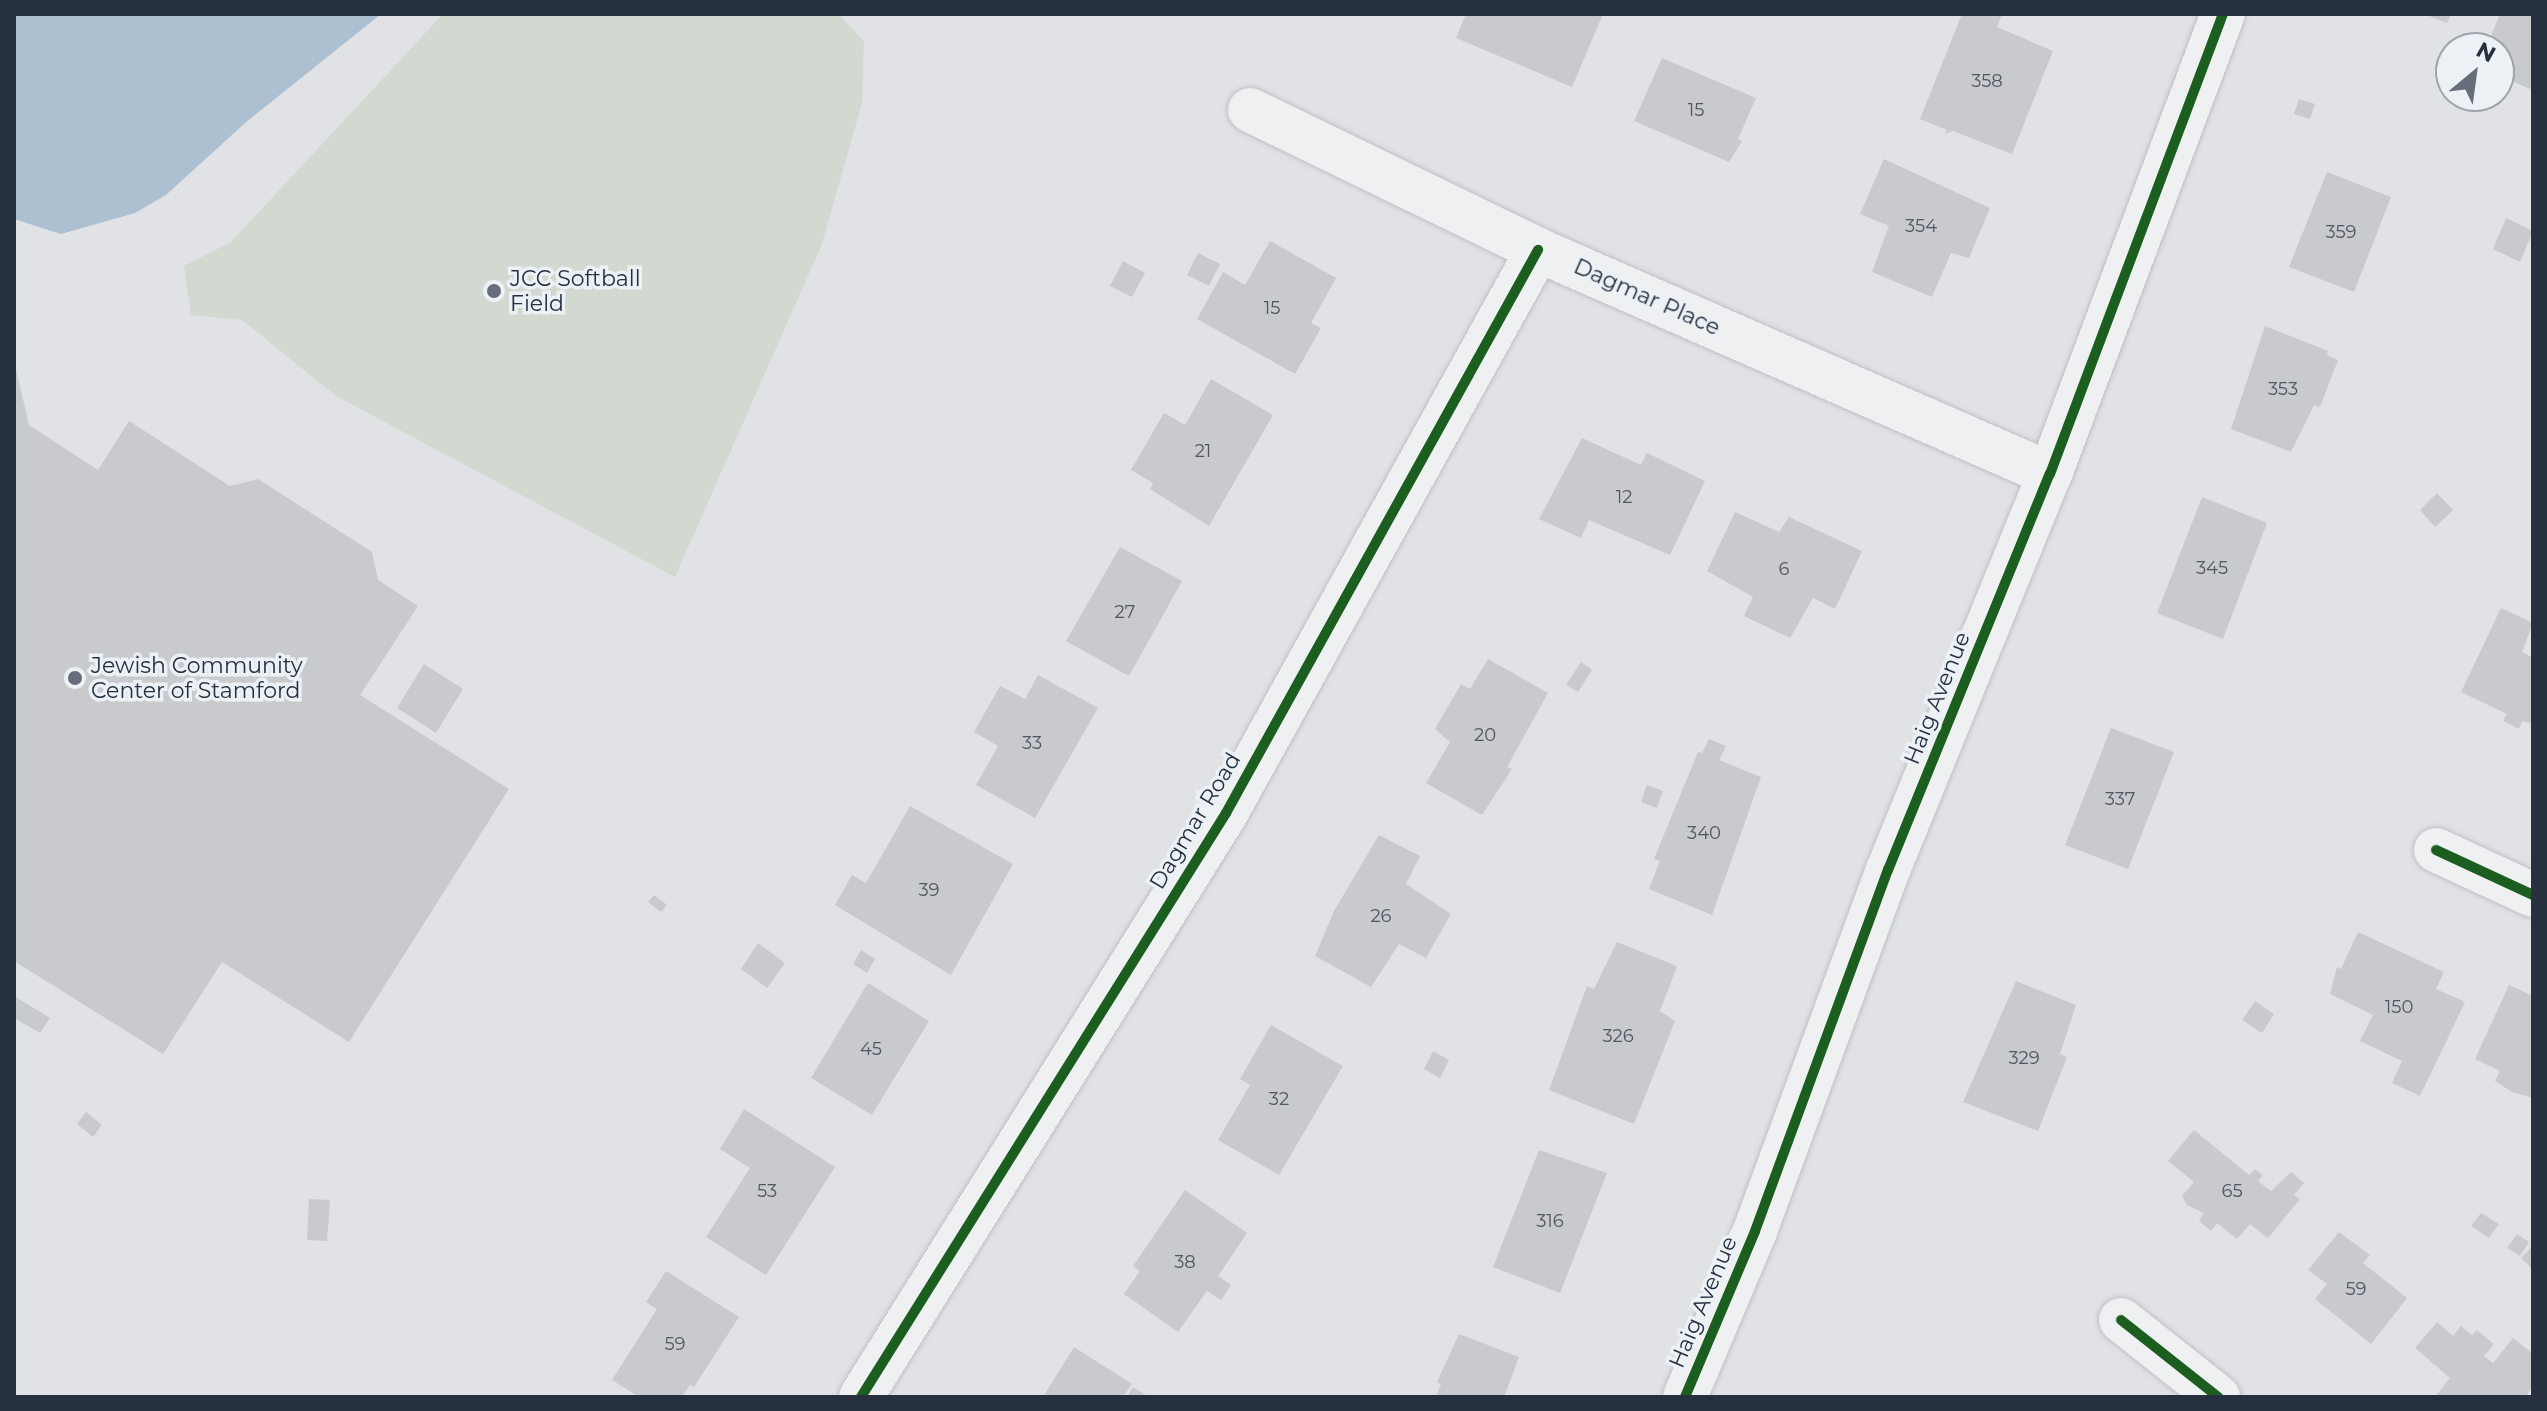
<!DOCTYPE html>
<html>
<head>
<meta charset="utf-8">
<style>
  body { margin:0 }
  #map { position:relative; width:2547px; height:1411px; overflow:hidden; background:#e0e2e5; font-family:Montserrat,sans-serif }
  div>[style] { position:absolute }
  .green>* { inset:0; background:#d1d9d0 }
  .water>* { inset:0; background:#acc0d2 }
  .building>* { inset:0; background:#c8cacd }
  .roads { filter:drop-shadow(0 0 2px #bec0c3) drop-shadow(0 0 2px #bec0c3) }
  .minor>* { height:44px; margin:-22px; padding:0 22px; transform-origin:22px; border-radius:22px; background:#eff0f2 }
  .cycleway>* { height:10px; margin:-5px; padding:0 5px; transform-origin:5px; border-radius:5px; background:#1b5e20 }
  .dots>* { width:22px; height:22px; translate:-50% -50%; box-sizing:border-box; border:4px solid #ecf1f5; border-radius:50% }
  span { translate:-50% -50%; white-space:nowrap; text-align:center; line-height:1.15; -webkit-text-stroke:7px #ecf1f5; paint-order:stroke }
  .number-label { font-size:18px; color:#4f5763 }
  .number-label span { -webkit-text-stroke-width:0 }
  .poi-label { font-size:22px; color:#26303f }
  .left { translate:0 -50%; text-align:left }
  .street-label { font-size:22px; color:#26303f }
  .frame { position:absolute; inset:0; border:16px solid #26303f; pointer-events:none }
  .north { position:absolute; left:2435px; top:32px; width:80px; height:80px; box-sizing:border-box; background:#ecf1f5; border:2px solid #9da4ac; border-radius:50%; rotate:29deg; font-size:22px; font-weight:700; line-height:32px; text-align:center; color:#26303f }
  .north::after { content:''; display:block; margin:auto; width:28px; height:36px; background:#676e79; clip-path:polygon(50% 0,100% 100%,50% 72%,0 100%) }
</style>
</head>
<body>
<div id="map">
  <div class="green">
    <i style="clip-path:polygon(443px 14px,839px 14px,864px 42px,862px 103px,822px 244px,675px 577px,336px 396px,242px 320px,191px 315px,184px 266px,231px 242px)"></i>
  </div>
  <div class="water">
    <i style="clip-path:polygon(14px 14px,381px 14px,245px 123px,166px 195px,135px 213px,61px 234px,14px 219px)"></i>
  </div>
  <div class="building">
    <i style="clip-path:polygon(1466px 14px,1603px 14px,1572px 87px,1456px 38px)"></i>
    <i style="clip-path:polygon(1962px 14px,2002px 14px,1997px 27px,2053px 51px,2012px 154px,1953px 131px,1945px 134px,1947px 130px,1920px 119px)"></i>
    <i style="clip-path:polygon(2424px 14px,2451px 14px,2447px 23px)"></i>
    <i style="clip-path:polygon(2500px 14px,2533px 14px,2533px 90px,2499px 76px,2499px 48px,2486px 48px)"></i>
    <i style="clip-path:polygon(1662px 58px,1756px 98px,1738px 139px,1742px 141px,1729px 162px,1634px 121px)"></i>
    <i style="clip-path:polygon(2299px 99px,2315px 104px,2310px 119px,2294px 114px)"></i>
    <i style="clip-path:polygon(1884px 159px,1990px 208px,1969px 258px,1951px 253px,1932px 297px,1872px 272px,1889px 226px,1860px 214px)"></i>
    <i style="clip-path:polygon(2327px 172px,2391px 197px,2354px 292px,2289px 267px)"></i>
    <i style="clip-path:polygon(2506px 218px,2533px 231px,2520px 262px,2493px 249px)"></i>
    <i style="clip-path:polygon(1270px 241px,1336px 278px,1311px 323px,1321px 328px,1295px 374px,1197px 319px,1223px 272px,1245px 285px)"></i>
    <i style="clip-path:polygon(1198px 253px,1220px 264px,1209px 286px,1187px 275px)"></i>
    <i style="clip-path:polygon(1123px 261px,1145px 273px,1132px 297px,1110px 286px)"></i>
    <i style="clip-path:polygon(2265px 326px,2328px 351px,2327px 355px,2338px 360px,2320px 407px,2314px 405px,2291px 452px,2231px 429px)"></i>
    <i style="clip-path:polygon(14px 361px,29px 425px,98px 470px,129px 421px,230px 486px,258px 479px,372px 552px,378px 580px,418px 606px,360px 695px,509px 789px,349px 1042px,222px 962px,163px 1054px,14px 961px)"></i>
    <i style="clip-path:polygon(1211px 379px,1273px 415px,1209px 526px,1150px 489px,1153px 483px,1131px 470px,1164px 413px,1185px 425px)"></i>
    <i style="clip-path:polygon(1582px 438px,1641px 465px,1647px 453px,1705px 481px,1670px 555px,1589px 520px,1581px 538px,1539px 519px)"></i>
    <i style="clip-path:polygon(2437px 493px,2453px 510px,2435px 527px,2420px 510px)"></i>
    <i style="clip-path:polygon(2202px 497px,2267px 523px,2223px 639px,2157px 613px)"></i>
    <i style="clip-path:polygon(1735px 512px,1779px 532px,1789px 517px,1862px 551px,1835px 609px,1813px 598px,1790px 638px,1744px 616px,1753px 597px,1707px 571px)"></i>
    <i style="clip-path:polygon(1120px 547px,1182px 581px,1129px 676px,1066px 641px)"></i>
    <i style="clip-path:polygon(2501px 608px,2533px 623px,2522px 652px,2533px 658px,2533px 724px,2522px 721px,2519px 729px,2503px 721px,2507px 714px,2461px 692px)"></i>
    <i style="clip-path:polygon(1488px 659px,1548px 693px,1507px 767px,1512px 769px,1482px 815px,1426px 783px,1450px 742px,1435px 729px,1461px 684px,1470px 689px)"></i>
    <i style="clip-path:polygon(1581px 662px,1592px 670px,1578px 692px,1566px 685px)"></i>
    <i style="clip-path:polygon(424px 664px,463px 689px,436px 733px,397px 708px)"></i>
    <i style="clip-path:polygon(1038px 675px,1098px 708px,1035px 818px,976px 785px,998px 746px,974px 732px,1000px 686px,1025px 699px)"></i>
    <i style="clip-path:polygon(2111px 728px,2174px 752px,2128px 869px,2065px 845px)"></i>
    <i style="clip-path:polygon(1709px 739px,1726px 746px,1719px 760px,1761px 777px,1712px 915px,1649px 889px,1660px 861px,1654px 859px,1698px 752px,1702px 753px)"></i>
    <i style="clip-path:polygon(1647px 785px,1663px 791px,1657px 808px,1641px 802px)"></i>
    <i style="clip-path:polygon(910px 806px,1013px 864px,951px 975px,835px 905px,852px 875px,866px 883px)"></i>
    <i style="clip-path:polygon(1379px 835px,1420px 856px,1406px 884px,1451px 914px,1426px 958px,1399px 944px,1371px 987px,1315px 956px,1334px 911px)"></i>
    <i style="clip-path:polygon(654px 895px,667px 905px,661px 912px,648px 902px)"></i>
    <i style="clip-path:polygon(2358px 932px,2444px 972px,2436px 989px,2465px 1002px,2420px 1096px,2392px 1083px,2402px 1061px,2360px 1041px,2373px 1015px,2330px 994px,2337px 967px,2341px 969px)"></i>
    <i style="clip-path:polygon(1617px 942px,1677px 966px,1660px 1011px,1675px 1021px,1634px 1124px,1549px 1090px,1587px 986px,1594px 989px)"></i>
    <i style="clip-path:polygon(758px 943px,785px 963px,767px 988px,741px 969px)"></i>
    <i style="clip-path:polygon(861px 950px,875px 959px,867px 973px,853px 964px)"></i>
    <i style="clip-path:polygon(2016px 981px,2076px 1005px,2060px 1054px,2067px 1057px,2038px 1131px,1963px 1102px)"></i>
    <i style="clip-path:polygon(868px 983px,929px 1021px,872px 1115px,811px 1078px)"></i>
    <i style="clip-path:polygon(2509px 985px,2533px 996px,2533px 1098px,2512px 1092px,2495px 1081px,2500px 1071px,2475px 1059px)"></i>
    <i style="clip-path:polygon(14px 996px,50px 1018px,40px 1033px,14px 1018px)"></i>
    <i style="clip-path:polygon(2255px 1001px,2274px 1014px,2262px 1033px,2242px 1020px)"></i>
    <i style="clip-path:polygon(1271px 1025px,1343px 1066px,1279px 1175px,1218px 1140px,1250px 1085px,1240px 1079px)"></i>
    <i style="clip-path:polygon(1433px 1051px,1449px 1060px,1440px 1078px,1424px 1069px)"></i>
    <i style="clip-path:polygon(744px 1109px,835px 1167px,766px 1275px,706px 1237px,750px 1168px,720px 1149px)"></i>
    <i style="clip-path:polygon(86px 1112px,102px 1125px,93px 1137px,77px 1124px)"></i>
    <i style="clip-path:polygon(2194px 1130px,2249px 1175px,2255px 1169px,2263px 1175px,2258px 1181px,2271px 1191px,2291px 1172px,2304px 1183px,2294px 1195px,2300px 1199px,2268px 1238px,2250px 1224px,2237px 1239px,2217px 1223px,2211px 1231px,2199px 1221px,2204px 1213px,2187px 1205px,2182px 1196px,2194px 1182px,2168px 1161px)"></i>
    <i style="clip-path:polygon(1539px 1150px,1607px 1173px,1560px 1293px,1493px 1267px)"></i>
    <i style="clip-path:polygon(1185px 1190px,1247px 1233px,1218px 1276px,1231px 1285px,1221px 1300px,1207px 1291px,1178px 1332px,1124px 1294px,1140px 1271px,1133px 1266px)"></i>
    <i style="clip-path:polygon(309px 1199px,330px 1200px,327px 1241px,307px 1240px)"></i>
    <i style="clip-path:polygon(2481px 1213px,2499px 1224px,2489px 1238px,2471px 1226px)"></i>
    <i style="clip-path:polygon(2339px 1232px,2370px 1255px,2363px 1263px,2407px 1298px,2371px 1344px,2315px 1299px,2327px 1284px,2308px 1270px)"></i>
    <i style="clip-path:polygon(2517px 1234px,2529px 1242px,2520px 1256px,2507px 1248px)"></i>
    <i style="clip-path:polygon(2533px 1245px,2533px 1270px,2521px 1258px)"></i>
    <i style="clip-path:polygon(666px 1271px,739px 1317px,694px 1387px,690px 1385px,682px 1397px,639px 1397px,612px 1380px,657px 1309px,646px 1302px)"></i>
    <i style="clip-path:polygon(2437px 1322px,2453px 1336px,2461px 1326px,2472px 1335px,2477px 1330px,2494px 1344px,2484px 1356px,2493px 1363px,2513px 1338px,2533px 1354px,2533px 1387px,2525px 1397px,2435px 1397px,2450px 1378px,2415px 1348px)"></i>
    <i style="clip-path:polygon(1459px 1334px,1519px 1357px,1504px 1397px,1436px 1397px,1441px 1384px,1437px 1382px)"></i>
    <i style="clip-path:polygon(1074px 1347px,1132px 1384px,1123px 1397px,1043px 1397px)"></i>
    <i style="clip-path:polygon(1133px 1387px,1149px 1397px,1127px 1397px)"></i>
  </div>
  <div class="roads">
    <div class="minor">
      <i style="left:1250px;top:110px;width:320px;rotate:25.9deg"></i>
      <i style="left:1538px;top:250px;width:559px;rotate:23.63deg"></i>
      <i style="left:2436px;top:850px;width:107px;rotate:24.9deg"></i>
      <i style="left:2121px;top:1320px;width:124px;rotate:38.4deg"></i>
      <i style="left:861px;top:1397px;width:689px;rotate:-57.99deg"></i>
      <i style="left:1226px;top:813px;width:644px;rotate:-61.01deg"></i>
      <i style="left:1685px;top:1397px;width:180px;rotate:-67.1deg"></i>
      <i style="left:1755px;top:1231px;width:385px;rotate:-69.8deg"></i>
      <i style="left:1888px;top:870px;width:428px;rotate:-67.8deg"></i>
      <i style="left:2050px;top:474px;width:491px;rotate:-69.4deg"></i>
    </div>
  </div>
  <div class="cycleway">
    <i style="left:2436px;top:850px;width:107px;rotate:24.9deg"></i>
    <i style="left:2121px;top:1320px;width:124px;rotate:38.4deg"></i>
    <i style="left:861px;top:1397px;width:689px;rotate:-57.99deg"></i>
    <i style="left:1226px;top:813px;width:644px;rotate:-61.01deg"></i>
    <i style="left:1685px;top:1397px;width:180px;rotate:-67.1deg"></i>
    <i style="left:1755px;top:1231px;width:385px;rotate:-69.8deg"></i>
    <i style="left:1888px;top:870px;width:428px;rotate:-67.8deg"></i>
    <i style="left:2050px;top:474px;width:491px;rotate:-69.4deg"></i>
  </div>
  <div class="dots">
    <i style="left:494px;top:291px;background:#676e79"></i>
    <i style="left:75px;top:678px;background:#676e79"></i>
  </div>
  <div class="number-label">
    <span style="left:1987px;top:81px">358</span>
    <span style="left:1696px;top:110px">15</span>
    <span style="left:1921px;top:226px">354</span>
    <span style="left:2341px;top:232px">359</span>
    <span style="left:1272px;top:308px">15</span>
    <span style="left:2283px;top:389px">353</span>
    <span style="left:1203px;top:451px">21</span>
    <span style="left:1624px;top:497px">12</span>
    <span style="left:2212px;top:568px">345</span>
    <span style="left:1784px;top:569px">6</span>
    <span style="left:1125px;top:612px">27</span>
    <span style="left:1485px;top:735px">20</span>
    <span style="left:1032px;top:743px">33</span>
    <span style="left:2120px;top:799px">337</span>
    <span style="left:1704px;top:833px">340</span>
    <span style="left:929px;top:890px">39</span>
    <span style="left:1381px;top:916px">26</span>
    <span style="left:2399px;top:1007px">150</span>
    <span style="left:1618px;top:1036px">326</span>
    <span style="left:871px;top:1049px">45</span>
    <span style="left:2024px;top:1058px">329</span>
    <span style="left:1279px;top:1099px">32</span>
    <span style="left:767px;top:1191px">53</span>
    <span style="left:2232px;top:1191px">65</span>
    <span style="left:1550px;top:1221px">316</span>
    <span style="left:1185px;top:1262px">38</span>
    <span style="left:2356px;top:1289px">59</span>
    <span style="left:675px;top:1344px">59</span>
  </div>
  <div class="poi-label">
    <span class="left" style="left:510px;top:291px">JCC Softball<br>Field</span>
    <span class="left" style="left:91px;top:678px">Jewish Community<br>Center of Stamford</span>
  </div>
  <div class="street-label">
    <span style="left:1647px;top:297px;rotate:24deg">Dagmar Place</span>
    <span style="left:1937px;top:698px;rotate:-68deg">Haig Avenue</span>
    <span style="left:1195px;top:821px;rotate:-59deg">Dagmar Road</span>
    <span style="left:1703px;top:1302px;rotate:-67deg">Haig Avenue</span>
  </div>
  <div class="frame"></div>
  <div class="north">N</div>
</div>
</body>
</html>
